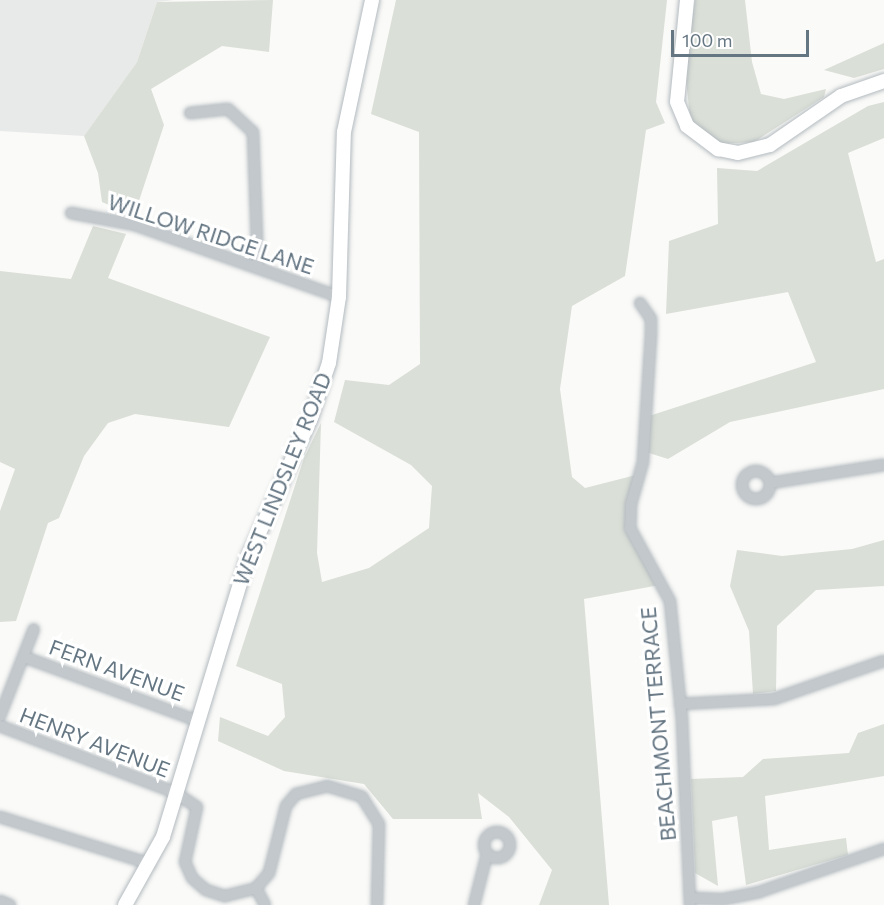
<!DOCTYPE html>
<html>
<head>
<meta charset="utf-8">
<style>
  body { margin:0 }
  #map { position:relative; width:884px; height:905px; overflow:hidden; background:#fafaf8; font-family:Commissioner,sans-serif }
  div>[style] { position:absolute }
  .built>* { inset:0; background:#e8e9e9 }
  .green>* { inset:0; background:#dadfd7 }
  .roads { filter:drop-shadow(0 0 2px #b3babf) drop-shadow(0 0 2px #b3babf) }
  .street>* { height:10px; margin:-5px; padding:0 5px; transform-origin:5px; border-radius:5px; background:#c3c8cc }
  .street>.ring { margin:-5px; padding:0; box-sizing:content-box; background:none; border:10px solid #c3c8cc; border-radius:50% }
  .secondary>* { height:14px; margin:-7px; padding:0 7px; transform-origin:7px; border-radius:7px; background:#fff }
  span { translate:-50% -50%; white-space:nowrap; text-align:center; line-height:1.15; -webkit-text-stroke:6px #fff; paint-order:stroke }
  .street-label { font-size:21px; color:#657683 }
  .scale { position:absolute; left:671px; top:30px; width:138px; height:27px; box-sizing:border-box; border:3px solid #657683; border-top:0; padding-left:8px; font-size:18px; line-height:21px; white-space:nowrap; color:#657683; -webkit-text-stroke:4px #fff; paint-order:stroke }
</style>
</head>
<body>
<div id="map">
  <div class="built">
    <i style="clip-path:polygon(0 0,174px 0,157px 2px,137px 62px,84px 136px,0 131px)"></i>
  </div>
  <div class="green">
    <i style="clip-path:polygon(273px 0,269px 52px,222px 46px,151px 89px,164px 125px,134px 216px,102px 202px,98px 173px,84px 136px,137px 62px,157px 2px)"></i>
    <i style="clip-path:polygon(396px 0,667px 0,656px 102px,665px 123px,646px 130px,625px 276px,572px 306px,560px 389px,572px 477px,585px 488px,640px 474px,629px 519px,665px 584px,584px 599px,609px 905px,539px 905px,552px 870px,509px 817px,478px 793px,482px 819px,393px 819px,364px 784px,284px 771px,218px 741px,220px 717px,268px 736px,285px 717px,282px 684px,236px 666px,304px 458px,321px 423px,317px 553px,322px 582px,369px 568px,429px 528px,432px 486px,411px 465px,334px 422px,345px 380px,389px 385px,420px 364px,419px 132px,371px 114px)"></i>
    <i style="clip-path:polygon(695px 0,745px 0,752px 62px,761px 94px,784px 99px,826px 89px,824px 97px,754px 142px,718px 144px,690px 118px,685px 69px)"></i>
    <i style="clip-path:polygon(884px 43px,884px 69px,854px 78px,824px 70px)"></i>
    <i style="clip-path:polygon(884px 102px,884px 138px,848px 153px,876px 262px,884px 259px,884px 389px,730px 422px,668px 459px,646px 452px,649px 416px,816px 362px,788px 292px,666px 314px,669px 241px,718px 224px,717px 168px,757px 171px,868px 106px)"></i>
    <i style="clip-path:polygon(93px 226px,126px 234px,108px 278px,270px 337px,229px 427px,135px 414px,108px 423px,84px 456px,59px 518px,48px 523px,16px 621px,0 622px,0 511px,15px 469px,0 462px,0 271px,71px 279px)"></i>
    <i style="clip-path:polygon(884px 540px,884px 586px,816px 590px,777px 626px,776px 691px,753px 694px,749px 631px,730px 586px,737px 550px,782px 556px,852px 549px)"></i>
    <i style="clip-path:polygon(884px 724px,884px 776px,765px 796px,769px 850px,846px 838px,848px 855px,746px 885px,737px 816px,712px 821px,718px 886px,695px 873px,691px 779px,743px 777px,763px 759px,849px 753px,858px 733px)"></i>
  </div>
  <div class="roads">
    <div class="street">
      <i style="left:190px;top:113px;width:38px;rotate:-6deg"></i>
      <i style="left:228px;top:109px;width:34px;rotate:43deg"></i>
      <i style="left:253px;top:132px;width:136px;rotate:87.9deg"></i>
      <i style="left:71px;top:213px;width:65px;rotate:10.6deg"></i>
      <i style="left:135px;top:225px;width:216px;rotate:19.4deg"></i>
      <i style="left:640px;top:303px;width:19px;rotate:55deg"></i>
      <i style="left:651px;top:319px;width:15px;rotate:90deg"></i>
      <i style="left:651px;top:334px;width:128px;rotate:93.6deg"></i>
      <i style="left:643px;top:462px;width:44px;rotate:105.9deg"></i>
      <i style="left:631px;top:504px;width:24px;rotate:92deg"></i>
      <i style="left:630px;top:528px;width:83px;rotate:61.3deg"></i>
      <i style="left:670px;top:601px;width:120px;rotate:84.2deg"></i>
      <i style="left:682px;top:720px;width:185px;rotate:87.5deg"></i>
      <i class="ring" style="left:742px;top:471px;width:18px;height:18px"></i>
      <i style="left:770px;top:483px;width:115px;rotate:-9deg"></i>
      <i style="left:24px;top:657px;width:185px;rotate:20.2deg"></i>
      <i style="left:680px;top:704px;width:94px;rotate:-3deg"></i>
      <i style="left:774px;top:699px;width:116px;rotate:-19.1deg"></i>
      <i style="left:0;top:716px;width:93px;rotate:-68.7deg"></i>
      <i style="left:0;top:726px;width:188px;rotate:20.8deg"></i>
      <i style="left:176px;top:793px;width:25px;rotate:34deg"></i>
      <i style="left:197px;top:807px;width:56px;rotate:102.3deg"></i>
      <i style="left:185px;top:862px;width:17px;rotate:66deg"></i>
      <i style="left:192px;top:878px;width:18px;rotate:41deg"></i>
      <i style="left:206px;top:890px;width:20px;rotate:18deg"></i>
      <i style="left:225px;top:896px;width:32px;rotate:-14deg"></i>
      <i style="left:256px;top:888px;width:20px;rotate:-49deg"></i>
      <i style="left:269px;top:873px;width:69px;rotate:-75.8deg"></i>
      <i style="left:286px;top:806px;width:16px;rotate:-50deg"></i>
      <i style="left:296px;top:794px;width:32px;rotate:-14deg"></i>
      <i style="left:327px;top:786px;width:37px;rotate:17deg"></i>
      <i style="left:362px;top:797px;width:32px;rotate:58deg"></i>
      <i style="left:379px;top:824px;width:81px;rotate:91.4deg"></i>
      <i style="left:0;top:817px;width:158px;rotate:17.3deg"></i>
      <i class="ring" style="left:484px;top:832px;width:16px;height:16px"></i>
      <i style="left:256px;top:888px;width:19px;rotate:62deg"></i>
      <i style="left:690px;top:898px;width:34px;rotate:2deg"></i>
      <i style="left:724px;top:899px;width:36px;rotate:-11deg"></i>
      <i style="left:759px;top:892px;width:132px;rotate:-19deg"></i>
      <i style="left:0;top:901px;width:11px;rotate:22deg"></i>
      <i style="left:474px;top:905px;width:53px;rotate:-75.7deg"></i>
    </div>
    <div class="secondary">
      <i style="left:687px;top:0;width:102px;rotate:95.6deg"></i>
      <i style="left:677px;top:102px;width:26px;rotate:67deg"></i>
      <i style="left:687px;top:126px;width:39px;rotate:37deg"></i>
      <i style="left:718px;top:149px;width:20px;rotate:11deg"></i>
      <i style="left:738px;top:153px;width:33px;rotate:-14deg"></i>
      <i style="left:770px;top:145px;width:86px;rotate:-34.6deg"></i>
      <i style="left:841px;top:96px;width:46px;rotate:-19.2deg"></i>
      <i style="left:125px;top:905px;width:78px;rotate:-60.8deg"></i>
      <i style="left:163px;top:837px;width:289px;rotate:-73.1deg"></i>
      <i style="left:247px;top:560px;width:154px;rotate:-65.8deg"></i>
      <i style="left:310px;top:420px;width:60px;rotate:-71.6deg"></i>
      <i style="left:329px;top:363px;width:67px;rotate:-81.4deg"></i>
      <i style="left:339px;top:297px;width:165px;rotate:-88.3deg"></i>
      <i style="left:344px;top:132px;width:135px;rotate:-78deg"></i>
    </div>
  </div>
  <div class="street-label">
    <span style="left:211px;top:234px;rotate:18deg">WILLOW RIDGE LANE</span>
    <span style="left:282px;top:479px;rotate:-68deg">WEST LINDSLEY ROAD</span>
    <span style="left:117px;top:670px;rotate:20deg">FERN AVENUE</span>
    <span style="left:658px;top:724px;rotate:-95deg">BEACHMONT TERRACE</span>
    <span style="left:95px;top:742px;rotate:21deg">HENRY AVENUE</span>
  </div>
  <div class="scale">100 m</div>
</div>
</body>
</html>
